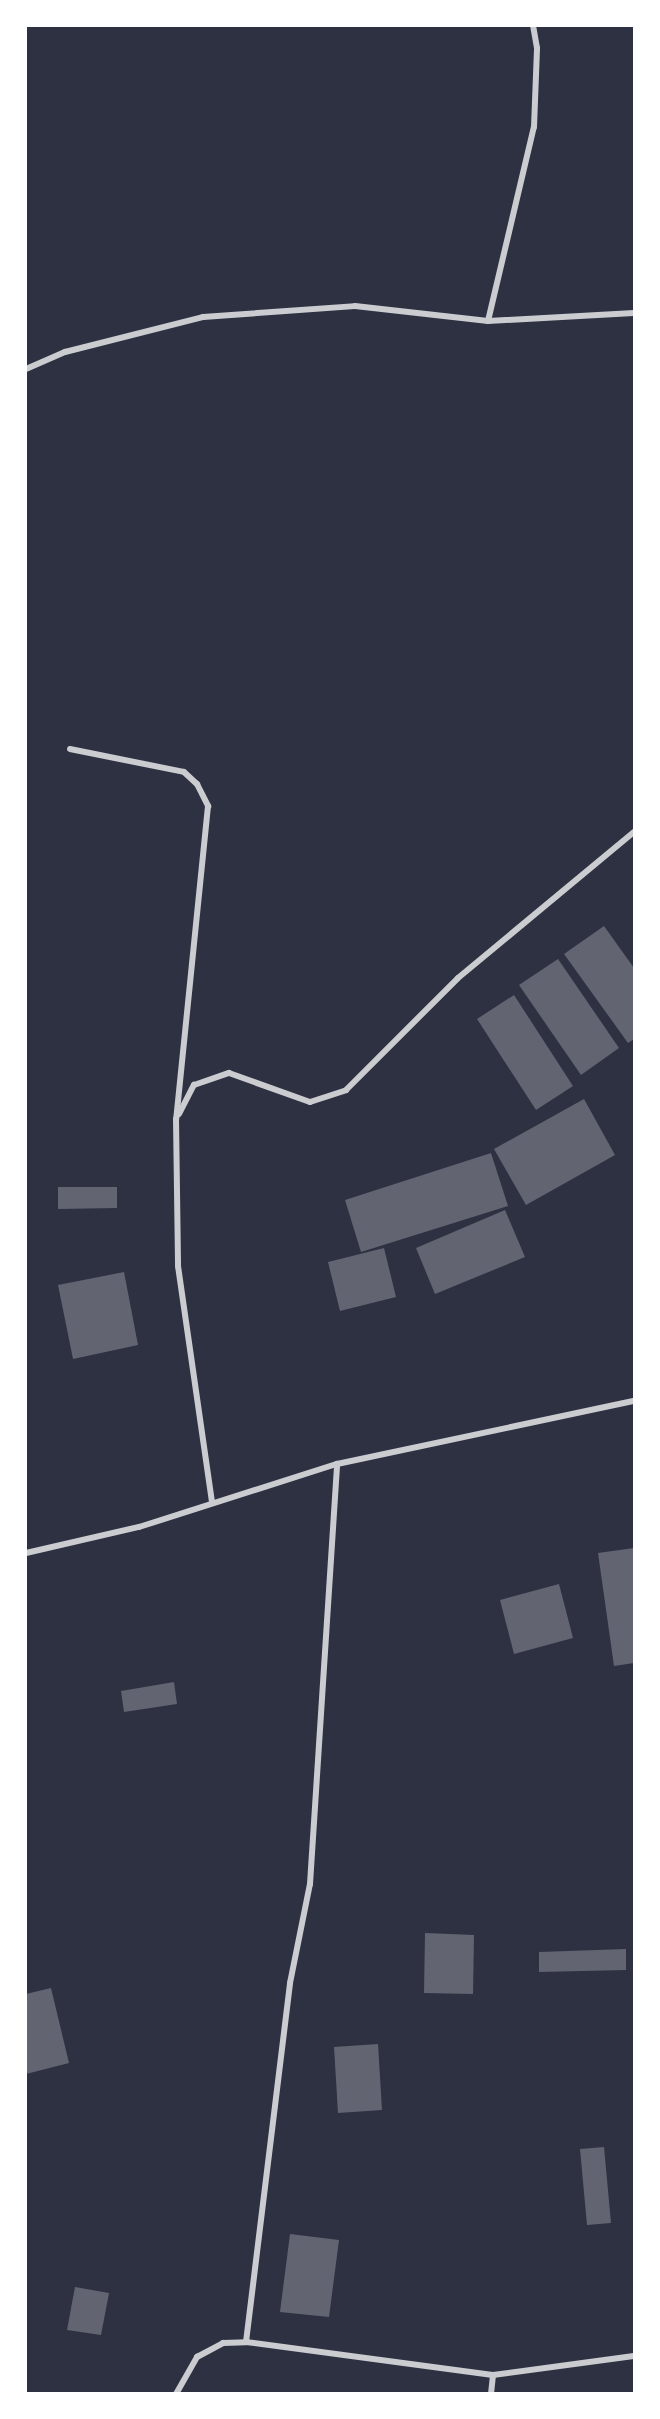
<!DOCTYPE html>
<html>
<head>
<meta charset="utf-8">
<style>
  body { margin:0 }
  #map { position:relative; width:660px; height:2419px; overflow:hidden; background:#2d3142; font-family:"Public Sans",sans-serif }
  div>[style] { position:absolute }
  .building>* { inset:0; background:#626471 }
  .minor>* { height:6px; margin:-3px; padding:0 3px; transform-origin:3px; border-radius:3px; background:#caccd0 }
  span { translate:-50% -50%; white-space:nowrap; text-align:center; line-height:1.15; -webkit-text-stroke:6px #fff; paint-order:stroke }
  .frame { position:absolute; inset:0; border:27px solid #fff; pointer-events:none }
</style>
</head>
<body>
<div id="map">
  <div class="building">
    <i style="clip-path:polygon(604px 926px,634px 968px,634px 1039px,628px 1043px,564px 954px)"></i>
    <i style="clip-path:polygon(558px 959px,619px 1048px,581px 1075px,519px 985px)"></i>
    <i style="clip-path:polygon(514px 995px,573px 1086px,536px 1110px,477px 1019px)"></i>
    <i style="clip-path:polygon(584px 1099px,615px 1155px,526px 1205px,494px 1149px)"></i>
    <i style="clip-path:polygon(491px 1153px,508px 1206px,361px 1252px,345px 1200px)"></i>
    <i style="clip-path:polygon(58px 1187px,117px 1187px,117px 1208px,58px 1209px)"></i>
    <i style="clip-path:polygon(505px 1210px,525px 1257px,435px 1294px,416px 1248px)"></i>
    <i style="clip-path:polygon(384px 1248px,396px 1297px,340px 1311px,328px 1262px)"></i>
    <i style="clip-path:polygon(124px 1272px,138px 1345px,73px 1359px,58px 1285px)"></i>
    <i style="clip-path:polygon(634px 1548px,634px 1663px,614px 1666px,598px 1553px)"></i>
    <i style="clip-path:polygon(559px 1584px,573px 1638px,514px 1654px,500px 1600px)"></i>
    <i style="clip-path:polygon(174px 1682px,177px 1704px,124px 1712px,121px 1691px)"></i>
    <i style="clip-path:polygon(425px 1933px,474px 1935px,473px 1994px,424px 1993px)"></i>
    <i style="clip-path:polygon(626px 1949px,626px 1970px,539px 1972px,539px 1952px)"></i>
    <i style="clip-path:polygon(51px 1988px,69px 2063px,26px 2074px,26px 1994px)"></i>
    <i style="clip-path:polygon(378px 2044px,382px 2110px,338px 2113px,334px 2047px)"></i>
    <i style="clip-path:polygon(604px 2147px,611px 2223px,587px 2225px,580px 2149px)"></i>
    <i style="clip-path:polygon(290px 2234px,339px 2240px,329px 2317px,280px 2312px)"></i>
    <i style="clip-path:polygon(75px 2287px,109px 2293px,101px 2335px,67px 2330px)"></i>
  </div>
  <div class="minor">
    <i style="left:488px;top:321px;width:199px;rotate:-76.7deg"></i>
    <i style="left:534px;top:127px;width:79px;rotate:-87.8deg"></i>
    <i style="left:537px;top:48px;width:22px;rotate:-100deg"></i>
    <i style="left:26px;top:369px;width:43px;rotate:-23.6deg"></i>
    <i style="left:65px;top:352px;width:142px;rotate:-14.2deg"></i>
    <i style="left:203px;top:317px;width:152px;rotate:-4.1deg"></i>
    <i style="left:355px;top:306px;width:134px;rotate:6.4deg"></i>
    <i style="left:488px;top:321px;width:146px;rotate:-3.1deg"></i>
    <i style="left:70px;top:749px;width:116px;rotate:11.4deg"></i>
    <i style="left:184px;top:772px;width:18px;rotate:43deg"></i>
    <i style="left:197px;top:784px;width:25px;rotate:63deg"></i>
    <i style="left:208px;top:806px;width:315px;rotate:95.8deg"></i>
    <i style="left:176px;top:1119px;width:147px;rotate:89.2deg"></i>
    <i style="left:178px;top:1266px;width:238px;rotate:81.8deg"></i>
    <i style="left:179px;top:1114px;width:33px;rotate:-63deg"></i>
    <i style="left:194px;top:1085px;width:37px;rotate:-19deg"></i>
    <i style="left:229px;top:1073px;width:86px;rotate:19.7deg"></i>
    <i style="left:310px;top:1102px;width:38px;rotate:-18deg"></i>
    <i style="left:346px;top:1090px;width:158px;rotate:-45deg"></i>
    <i style="left:458px;top:978px;width:229px;rotate:-39.7deg"></i>
    <i style="left:26px;top:1553px;width:116px;rotate:-13deg"></i>
    <i style="left:139px;top:1527px;width:208px;rotate:-17.7deg"></i>
    <i style="left:337px;top:1464px;width:304px;rotate:-12deg"></i>
    <i style="left:246px;top:2342px;width:362px;rotate:-83deg"></i>
    <i style="left:290px;top:1983px;width:101px;rotate:-78.6deg"></i>
    <i style="left:310px;top:1884px;width:421px;rotate:-86.3deg"></i>
    <i style="left:176px;top:2394px;width:43px;rotate:-60.4deg"></i>
    <i style="left:197px;top:2357px;width:30px;rotate:-28deg"></i>
    <i style="left:223px;top:2343px;width:23px;rotate:-2deg"></i>
    <i style="left:246px;top:2342px;width:249px;rotate:7.6deg"></i>
    <i style="left:493px;top:2375px;width:142px;rotate:-7.7deg"></i>
    <i style="left:491px;top:2394px;width:19px;rotate:-84deg"></i>
  </div>
  <div class="frame"></div>
</div>
</body>
</html>
